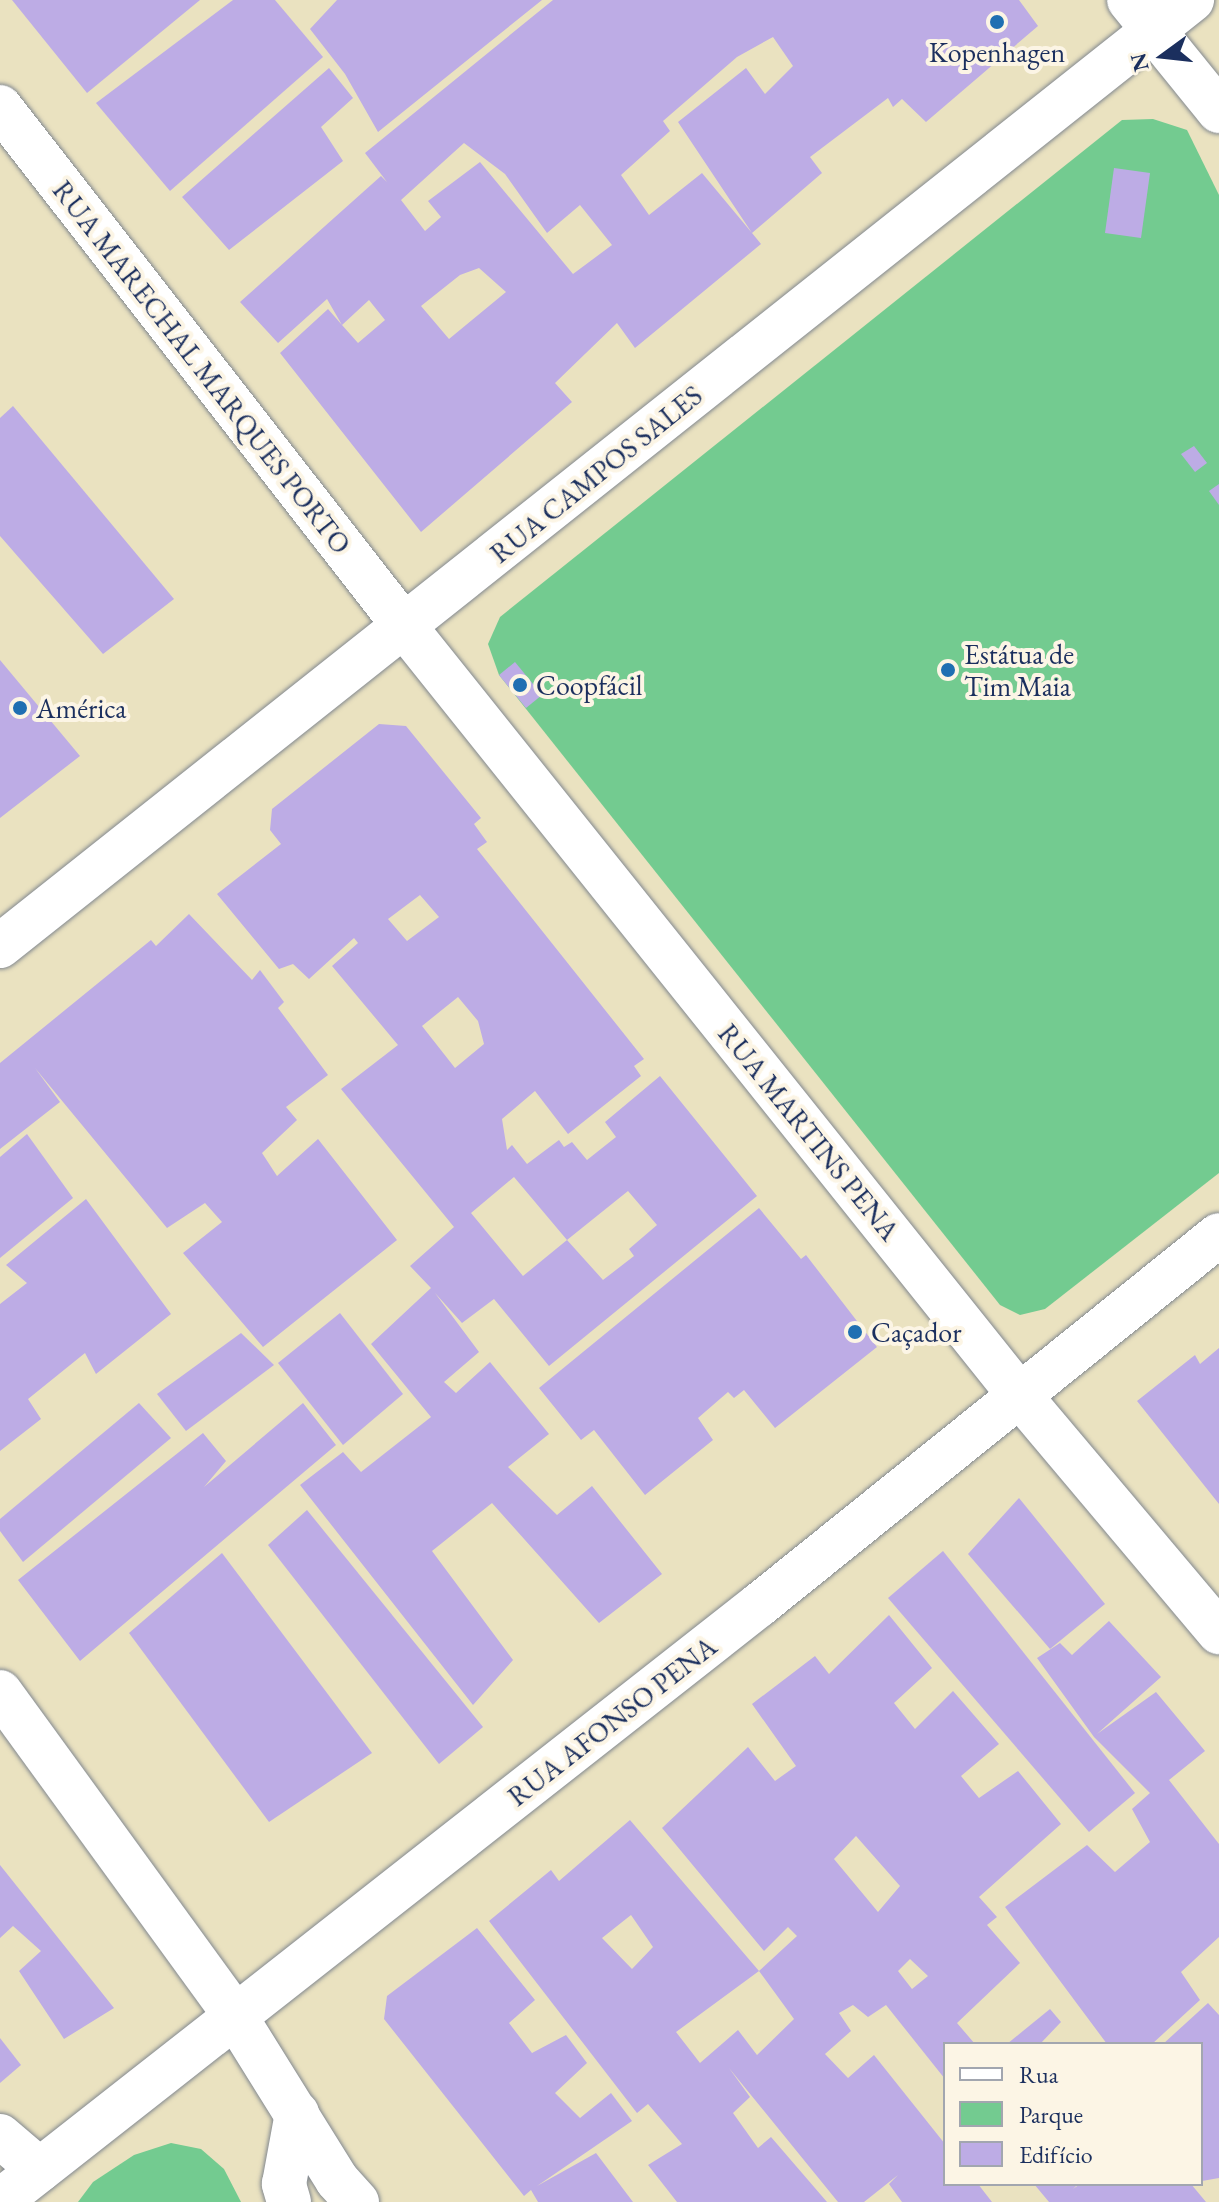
<!DOCTYPE html>
<html>
<head>
<meta charset="utf-8">
<style>
  body { margin:0 }
  #map { position:relative; width:1219px; height:2202px; overflow:hidden; background:#eae2c0; font-family:"EB Garamond",serif }
  div>[style] { position:absolute }
  .green>* { inset:0; background:#73cb90 }
  .building>* { inset:0; background:#bdace5 }
  .roads { filter:drop-shadow(0 0 2px #82888f) drop-shadow(0 0 2px #82888f) }
  .minor>* { height:44px; margin:-22px; padding:0 22px; transform-origin:22px; border-radius:22px; background:#fff }
  .major>* { height:44px; margin:-22px; padding:0 22px; transform-origin:22px; border-radius:22px; background:#fff }
  .dots>* { width:22px; height:22px; translate:-50% -50%; box-sizing:border-box; border:4px solid #fcf5e5; border-radius:50% }
  span { translate:-50% -50%; white-space:nowrap; text-align:center; line-height:1.15; -webkit-text-stroke:8px #fcf5e5; paint-order:stroke }
  .poi-label { font-size:28px; color:#1b2f5e }
  .left { translate:0 -50%; text-align:left }
  .street-label { font-size:28px; color:#1b2f5e }
  .legend { position:absolute; left:943px; top:2042px; width:260px; height:144px; box-sizing:border-box; background:#fcf5e5; border:2px solid #a2a6af; margin:0; padding:10px 14px; list-style:none; font-size:24px; color:#1b2f5e }
  .legend li { display:flex; align-items:center; gap:16px; height:40px }
  .legend b { width:40px; border:2px solid #a2a6af }
  .north { position:absolute; left:1123px; top:16px; width:80px; height:80px; -webkit-text-stroke:6px #fcf5e5; paint-order:stroke; rotate:255deg; font-size:22px; font-weight:700; line-height:32px; text-align:center; color:#1b2f5e }
  .north::after { content:''; display:block; margin:auto; width:28px; height:36px; background:#1b2f5e; clip-path:polygon(50% 0,100% 100%,50% 72%,0 100%) }
</style>
</head>
<body>
<div id="map">
  <div class="green">
    <i style="clip-path:polygon(1153px 119px,1187px 130px,1219px 195px,1219px 1173px,1045px 1309px,1020px 1315px,1000px 1305px,499px 675px,488px 644px,500px 617px,1122px 120px)"></i>
    <i style="clip-path:polygon(171px 2143px,201px 2149px,224px 2169px,241px 2202px,78px 2202px,93px 2182px,134px 2155px)"></i>
  </div>
  <div class="building">
    <i style="clip-path:polygon(12px 0,200px 0,87px 93px)"></i>
    <i style="clip-path:polygon(233px 0,275px 0,323px 57px,170px 191px,96px 103px)"></i>
    <i style="clip-path:polygon(337px 0,542px 0,378px 132px,345px 74px,310px 29px)"></i>
    <i style="clip-path:polygon(evenodd,553px 0,1019px 0,1038px 26px,926px 122px,902px 99px,893px 107px,888px 98px,810px 157px,822px 173px,752px 233px,678px 122px,746px 68px,765px 94px,793px 66px,773px 37px,737px 57px,663px 121px,670px 131px,621px 175px,649px 215px,702px 173px,752px 233px,761px 244px,635px 348px,617px 323px,555px 383px,572px 402px,421px 532px,280px 353px,328px 309px,342px 325px,327px 299px,278px 343px,240px 302px,381px 176px,387px 182px,365px 153px,553px 0,464px 143px,505px 174px,547px 233px,580px 205px,612px 245px,573px 274px,480px 162px,428px 201px,441px 217px,425px 231px,401px 200px,464px 143px,553px 0,479px 268px,506px 292px,449px 339px,421px 306px,460px 275px,479px 268px,553px 0,369px 300px,385px 320px,358px 343px,342px 325px,369px 300px)"></i>
    <i style="clip-path:polygon(329px 68px,353px 98px,321px 127px,343px 161px,229px 250px,182px 197px)"></i>
    <i style="clip-path:polygon(1114px 168px,1150px 173px,1141px 238px,1105px 233px)"></i>
    <i style="clip-path:polygon(13px 406px,174px 599px,103px 654px,0 536px,0 418px)"></i>
    <i style="clip-path:polygon(1194px 446px,1207px 463px,1195px 472px,1181px 454px)"></i>
    <i style="clip-path:polygon(1219px 484px,1219px 505px,1209px 491px)"></i>
    <i style="clip-path:polygon(0 660px,80px 756px,0 818px)"></i>
    <i style="clip-path:polygon(515px 662px,542px 695px,526px 708px,499px 675px)"></i>
    <i style="clip-path:polygon(evenodd,379px 724px,406px 726px,481px 818px,474px 824px,487px 842px,477px 849px,644px 1059px,634px 1066px,641px 1076px,568px 1134px,535px 1091px,502px 1119px,507px 1150px,512px 1145px,527px 1164px,559px 1140px,564px 1147px,572px 1142px,587px 1160px,616px 1137px,605px 1122px,660px 1076px,757px 1196px,549px 1366px,494px 1299px,462px 1323px,435px 1293px,479px 1352px,444px 1382px,456px 1393px,490px 1362px,549px 1434px,508px 1467px,557px 1515px,592px 1486px,662px 1574px,599px 1623px,492px 1503px,432px 1551px,513px 1660px,473px 1705px,300px 1485px,343px 1452px,361px 1472px,431px 1417px,371px 1344px,431px 1288px,410px 1266px,454px 1227px,341px 1089px,398px 1045px,332px 966px,358px 943px,354px 938px,309px 979px,293px 964px,279px 969px,217px 894px,281px 844px,270px 830px,272px 809px,379px 724px,420px 895px,439px 917px,407px 941px,388px 919px,420px 895px,379px 724px,458px 997px,478px 1021px,484px 1044px,455px 1068px,422px 1026px,458px 997px,379px 724px,514px 1177px,567px 1240px,628px 1191px,657px 1225px,629px 1249px,634px 1256px,603px 1280px,567px 1240px,523px 1276px,471px 1213px,514px 1177px)"></i>
    <i style="clip-path:polygon(189px 914px,252px 980px,260px 970px,284px 1002px,278px 1008px,328px 1075px,286px 1107px,297px 1120px,262px 1153px,277px 1176px,318px 1139px,397px 1240px,263px 1347px,183px 1253px,222px 1222px,205px 1203px,167px 1228px,35px 1068px,60px 1102px,0 1149px,0 1063px,151px 940px,156px 946px)"></i>
    <i style="clip-path:polygon(27px 1134px,73px 1198px,0 1258px,0 1157px)"></i>
    <i style="clip-path:polygon(86px 1199px,171px 1314px,96px 1374px,85px 1353px,28px 1399px,41px 1419px,0 1451px,0 1304px,27px 1283px,6px 1265px)"></i>
    <i style="clip-path:polygon(759px 1208px,801px 1259px,806px 1255px,877px 1347px,775px 1428px,744px 1390px,734px 1398px,728px 1392px,698px 1418px,713px 1440px,645px 1495px,594px 1430px,581px 1440px,539px 1388px)"></i>
    <i style="clip-path:polygon(340px 1313px,403px 1394px,343px 1445px,278px 1363px)"></i>
    <i style="clip-path:polygon(241px 1333px,274px 1365px,186px 1431px,157px 1394px)"></i>
    <i style="clip-path:polygon(1219px 1348px,1219px 1504px,1137px 1401px,1195px 1355px,1200px 1364px)"></i>
    <i style="clip-path:polygon(139px 1403px,171px 1438px,23px 1562px,0 1531px,0 1519px)"></i>
    <i style="clip-path:polygon(303px 1403px,336px 1445px,80px 1661px,18px 1580px,203px 1433px,226px 1461px,204px 1487px)"></i>
    <i style="clip-path:polygon(1019px 1498px,1105px 1604px,1050px 1649px,968px 1554px)"></i>
    <i style="clip-path:polygon(307px 1510px,483px 1727px,439px 1764px,268px 1545px)"></i>
    <i style="clip-path:polygon(943px 1551px,1135px 1793px,1089px 1832px,888px 1598px)"></i>
    <i style="clip-path:polygon(222px 1553px,372px 1753px,269px 1822px,129px 1633px)"></i>
    <i style="clip-path:polygon(evenodd,889px 1615px,932px 1668px,894px 1703px,915px 1729px,953px 1691px,999px 1744px,961px 1776px,979px 1798px,1018px 1771px,1061px 1824px,979px 1897px,997px 1917px,987px 1925px,1020px 1963px,957px 2023px,975px 2044px,945px 2044px,945px 2079px,886px 2005px,868px 2017px,853px 2005px,839px 2013px,851px 2031px,825px 2054px,848px 2078px,874px 2055px,945px 2144px,945px 2184px,978px 2184px,992px 2202px,902px 2202px,889px 2184px,898px 2175px,864px 2202px,838px 2202px,729px 2068px,750px 2097px,733px 2113px,758px 2148px,771px 2137px,827px 2202px,677px 2202px,648px 2165px,682px 2144px,648px 2104px,637px 2113px,489px 1921px,551px 1870px,559px 1881px,630px 1820px,759px 1971px,797px 1936px,788px 1927px,764px 1951px,662px 1828px,748px 1747px,775px 1781px,796px 1766px,752px 1704px,815px 1656px,829px 1674px,889px 1615px,856px 1836px,900px 1886px,878px 1912px,834px 1859px,856px 1836px,889px 1615px,631px 1915px,653px 1947px,632px 1969px,602px 1938px,631px 1915px,889px 1615px,910px 1959px,928px 1976px,912px 1989px,898px 1971px,910px 1959px,889px 1615px,759px 1971px,794px 2019px,757px 2055px,738px 2030px,700px 2063px,676px 2032px,759px 1971px)"></i>
    <i style="clip-path:polygon(1109px 1621px,1161px 1677px,1097px 1734px,1156px 1692px,1205px 1751px,1169px 1780px,1219px 1844px,1219px 1937px,1181px 1972px,1200px 2000px,1152px 2044px,1107px 2044px,1005px 1907px,1087px 1845px,1115px 1872px,1150px 1842px,1132px 1809px,1150px 1793px,1094px 1737px,1037px 1658px,1060px 1643px,1072px 1655px)"></i>
    <i style="clip-path:polygon(0 1865px,114px 2008px,64px 2039px,19px 1971px,41px 1951px,13px 1926px,0 1938px)"></i>
    <i style="clip-path:polygon(477px 1928px,535px 2000px,509px 2023px,532px 2053px,566px 2035px,587px 2063px,555px 2093px,580px 2118px,611px 2093px,632px 2121px,537px 2186px,596px 2153px,633px 2202px,538px 2202px,531px 2190px,524px 2196px,384px 2019px,387px 1996px)"></i>
    <i style="clip-path:polygon(1208px 2003px,1219px 2015px,1219px 2178px,1202px 2181px,1201px 2044px,1163px 2044px)"></i>
    <i style="clip-path:polygon(1050px 2009px,1061px 2022px,1040px 2044px,1007px 2044px)"></i>
    <i style="clip-path:polygon(0 2038px,21px 2065px,0 2083px)"></i>
    <i style="clip-path:polygon(1034px 2184px,1078px 2184px,1073px 2189px,1080px 2184px,1191px 2184px,1206px 2202px,1049px 2202px)"></i>
  </div>
  <div class="roads">
    <div class="minor">
      <i style="left:0;top:107px;width:659px;rotate:52.09deg"></i>
      <i style="left:405px;top:627px;width:985px;rotate:51.35deg"></i>
      <i style="left:1020px;top:1396px;width:309px;rotate:49.9deg"></i>
      <i style="left:0;top:946px;width:1522px;rotate:-38.44deg"></i>
      <i style="left:0;top:1692px;width:400px;rotate:54deg"></i>
      <i style="left:235px;top:2016px;width:193px;rotate:58.1deg"></i>
      <i style="left:337px;top:2180px;width:30px;rotate:48deg"></i>
      <i style="left:0;top:2136px;width:52px;rotate:40.4deg"></i>
      <i style="left:0;top:2201px;width:965px;rotate:-38.14deg"></i>
      <i style="left:759px;top:1605px;width:590px;rotate:-38.81deg"></i>
      <i style="left:289px;top:2202px;width:19px;rotate:-106deg"></i>
      <i style="left:284px;top:2184px;width:72px;rotate:-79.6deg"></i>
    </div>
    <div class="major">
      <i style="left:1129px;top:0;width:143px;rotate:51deg"></i>
    </div>
  </div>
  <div class="dots">
    <i style="left:997px;top:22px;background:#1f6fb2"></i>
    <i style="left:948px;top:670px;background:#1f6fb2"></i>
    <i style="left:520px;top:685px;background:#1f6fb2"></i>
    <i style="left:20px;top:708px;background:#1f6fb2"></i>
    <i style="left:855px;top:1332px;background:#1f6fb2"></i>
  </div>
  <div class="poi-label">
    <span style="left:997px;top:52px">Kopenhagen</span>
    <span class="left" style="left:964px;top:670px">Estátua de<br>Tim Maia</span>
    <span class="left" style="left:536px;top:685px">Coopfácil</span>
    <span class="left" style="left:36px;top:708px">América</span>
    <span class="left" style="left:871px;top:1332px">Caçador</span>
  </div>
  <div class="street-label">
    <span style="left:202px;top:367px;rotate:52deg">RUA MARECHAL MARQUES PORTO</span>
    <span style="left:596px;top:474px;rotate:-39deg">RUA CAMPOS SALES</span>
    <span style="left:809px;top:1132px;rotate:51deg">RUA MARTINS PENA</span>
    <span style="left:612px;top:1721px;rotate:-38deg">RUA AFONSO PENA</span>
  </div>
  <ul class="legend">
  <li><b style="height:10px;background:#fff"></b>Rua</li>
  <li><b style="height:22px;background:#73cb90"></b>Parque</li>
  <li><b style="height:22px;background:#bdace5"></b>Edifício</li>
  </ul>
  <div class="north">N</div>
</div>
</body>
</html>
